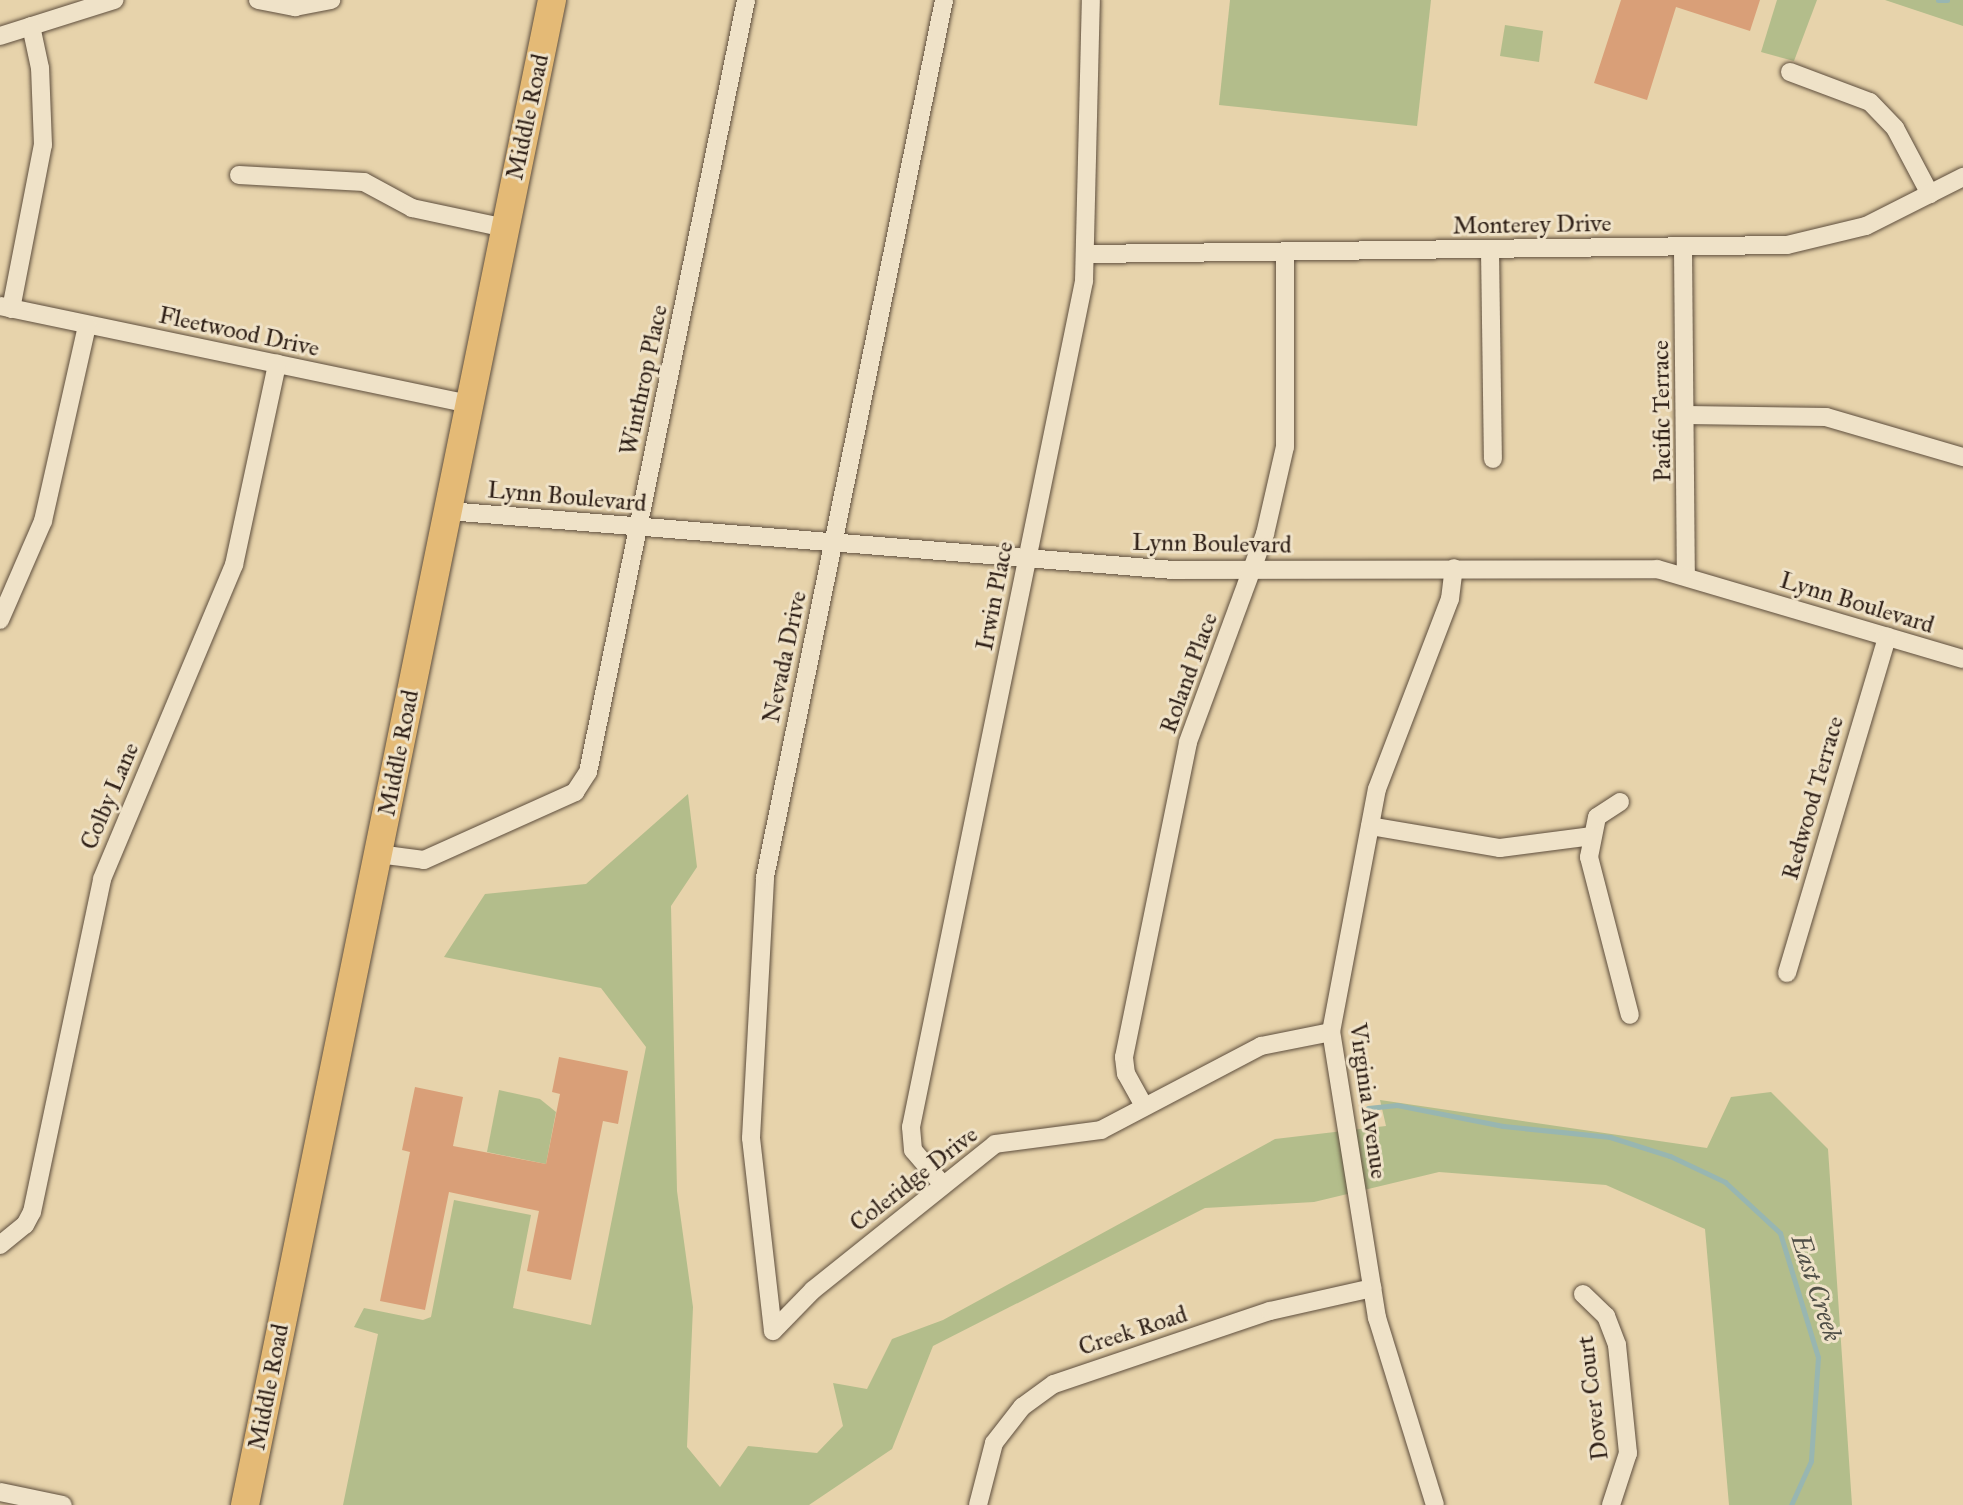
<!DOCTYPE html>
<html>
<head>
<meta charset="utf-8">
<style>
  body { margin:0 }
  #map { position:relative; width:1963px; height:1505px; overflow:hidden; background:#e7d3ab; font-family:"IM FELL Great Primer",serif }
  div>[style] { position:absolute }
  .green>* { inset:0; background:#b3bd8b }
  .stream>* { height:5px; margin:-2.5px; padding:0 2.5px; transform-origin:2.5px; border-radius:2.5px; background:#98b6b1 }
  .building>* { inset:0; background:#d99f78 }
  .roads { filter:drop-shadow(0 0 2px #5e4e3d) drop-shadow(0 0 2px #5e4e3d) }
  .street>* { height:18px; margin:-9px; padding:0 9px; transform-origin:9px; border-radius:9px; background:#efe2c8 }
  .primary>* { height:28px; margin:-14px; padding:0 14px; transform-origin:14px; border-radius:14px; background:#e4ba76 }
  span { translate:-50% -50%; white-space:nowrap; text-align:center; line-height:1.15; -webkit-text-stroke:6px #efe2c8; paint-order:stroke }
  .street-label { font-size:24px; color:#302118 }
  .water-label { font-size:26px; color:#4f4e46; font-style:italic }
</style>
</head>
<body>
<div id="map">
  <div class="green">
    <i style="clip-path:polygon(1230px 0,1431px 0,1417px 126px,1219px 105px)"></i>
    <i style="clip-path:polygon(1777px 0,1817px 0,1794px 61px,1761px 52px)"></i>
    <i style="clip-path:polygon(1885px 0,1963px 0,1963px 26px)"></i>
    <i style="clip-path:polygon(1505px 25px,1543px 31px,1539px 62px,1500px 56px)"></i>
    <i style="clip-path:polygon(688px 794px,697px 867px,671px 906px,677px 1191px,693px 1307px,687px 1447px,720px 1487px,748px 1446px,817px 1453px,843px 1426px,833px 1383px,867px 1389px,892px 1339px,943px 1320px,1275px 1139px,1386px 1126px,1380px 1100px,1707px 1148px,1731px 1097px,1771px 1092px,1828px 1149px,1852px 1505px,1729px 1505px,1705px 1229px,1606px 1185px,1439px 1172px,1314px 1202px,1205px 1208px,933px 1346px,892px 1449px,809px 1505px,343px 1505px,378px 1334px,354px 1327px,364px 1308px,423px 1320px,431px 1317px,454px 1200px,531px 1215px,513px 1308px,591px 1325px,646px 1047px,601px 988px,444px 957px,485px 894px,586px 884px)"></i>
    <i style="clip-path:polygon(499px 1090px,540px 1099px,556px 1112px,546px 1164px,487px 1152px)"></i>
  </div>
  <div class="stream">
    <i style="left:1938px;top:0;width:9px"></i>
    <i style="left:1368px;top:1108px;width:29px;rotate:-6deg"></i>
    <i style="left:1397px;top:1105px;width:108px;rotate:11.2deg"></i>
    <i style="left:1503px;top:1126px;width:108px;rotate:5.9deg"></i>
    <i style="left:1610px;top:1137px;width:63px;rotate:17.6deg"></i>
    <i style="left:1670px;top:1156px;width:61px;rotate:25.3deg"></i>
    <i style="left:1725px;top:1182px;width:75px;rotate:42.8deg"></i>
    <i style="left:1780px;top:1233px;width:130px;rotate:73deg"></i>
    <i style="left:1818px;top:1357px;width:104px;rotate:93.9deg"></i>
    <i style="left:1811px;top:1461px;width:48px;rotate:114.4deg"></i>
  </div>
  <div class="building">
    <i style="clip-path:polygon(1621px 0,1760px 0,1750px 31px,1676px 7px,1647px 100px,1594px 83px)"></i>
    <i style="clip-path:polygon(559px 1057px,628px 1071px,618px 1124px,603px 1121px,571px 1280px,527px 1271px,539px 1211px,449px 1192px,425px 1310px,380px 1301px,410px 1152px,402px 1150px,415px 1087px,463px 1097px,453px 1146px,546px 1164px,560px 1094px,552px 1092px)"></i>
  </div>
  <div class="roads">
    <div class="street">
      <i style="left:258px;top:0;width:38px;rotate:11deg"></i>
      <i style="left:295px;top:7px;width:37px;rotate:-11deg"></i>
      <i style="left:0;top:36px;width:120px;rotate:-17.5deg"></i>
      <i style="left:1790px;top:72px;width:85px;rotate:20.6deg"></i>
      <i style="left:1870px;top:102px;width:36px;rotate:46deg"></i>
      <i style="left:1895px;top:128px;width:75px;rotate:62.1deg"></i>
      <i style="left:239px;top:175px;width:125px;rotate:3.2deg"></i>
      <i style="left:364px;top:182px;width:55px;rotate:28.4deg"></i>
      <i style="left:412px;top:208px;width:95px;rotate:12.1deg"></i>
      <i style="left:1683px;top:248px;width:326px;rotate:89.5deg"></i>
      <i style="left:1490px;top:250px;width:209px;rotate:89.2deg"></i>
      <i style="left:1088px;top:254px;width:699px;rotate:-0.74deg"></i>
      <i style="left:1787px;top:245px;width:81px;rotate:-13.5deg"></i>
      <i style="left:1866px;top:226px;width:109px;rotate:-26.8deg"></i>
      <i style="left:0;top:306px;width:479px;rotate:11.8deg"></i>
      <i style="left:11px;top:309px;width:167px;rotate:-79deg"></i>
      <i style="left:43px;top:145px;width:77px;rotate:-92.2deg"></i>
      <i style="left:40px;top:68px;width:43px;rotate:-102.1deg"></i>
      <i style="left:1686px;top:415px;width:140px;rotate:0.8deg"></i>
      <i style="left:1826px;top:417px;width:143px;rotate:16.3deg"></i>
      <i style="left:448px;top:511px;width:727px;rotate:4.65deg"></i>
      <i style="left:1173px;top:570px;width:484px;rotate:-0.1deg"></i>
      <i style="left:1657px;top:569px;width:319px;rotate:16.4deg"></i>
      <i style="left:0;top:620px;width:108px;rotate:-66.5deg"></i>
      <i style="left:43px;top:521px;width:201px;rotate:-77.3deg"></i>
      <i style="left:1620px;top:802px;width:27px;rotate:147deg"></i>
      <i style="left:1597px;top:817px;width:41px;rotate:101.3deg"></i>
      <i style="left:1589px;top:857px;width:163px;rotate:75.5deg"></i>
      <i style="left:1370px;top:826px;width:132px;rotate:9.6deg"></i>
      <i style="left:1500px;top:848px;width:93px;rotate:-7.4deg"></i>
      <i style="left:378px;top:854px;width:46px;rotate:7.4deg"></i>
      <i style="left:424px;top:860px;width:166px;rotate:-24.2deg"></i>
      <i style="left:575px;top:792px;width:24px;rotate:-57deg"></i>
      <i style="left:588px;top:772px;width:788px;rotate:-78.43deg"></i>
      <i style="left:1787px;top:973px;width:351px;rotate:-73.4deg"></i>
      <i style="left:1144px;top:1106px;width:37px;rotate:-119deg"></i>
      <i style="left:1126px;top:1074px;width:17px;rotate:-97deg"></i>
      <i style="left:1124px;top:1057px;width:321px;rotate:-78.5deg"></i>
      <i style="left:1188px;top:742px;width:222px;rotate:-69.7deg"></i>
      <i style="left:1265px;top:534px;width:89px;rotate:-77.1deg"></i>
      <i style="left:1285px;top:447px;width:195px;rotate:-90deg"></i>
      <i style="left:943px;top:1185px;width:46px;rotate:-130.6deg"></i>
      <i style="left:913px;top:1150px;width:23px;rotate:-95deg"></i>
      <i style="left:911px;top:1127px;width:864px;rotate:-78.44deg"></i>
      <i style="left:1084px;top:281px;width:281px;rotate:-88.6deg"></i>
      <i style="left:0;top:1245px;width:32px;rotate:-39deg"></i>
      <i style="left:25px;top:1225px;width:15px;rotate:-62deg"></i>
      <i style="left:32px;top:1212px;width:340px;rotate:-78.1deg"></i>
      <i style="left:102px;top:879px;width:341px;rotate:-67.2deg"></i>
      <i style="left:234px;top:565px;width:206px;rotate:-77.9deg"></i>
      <i style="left:1583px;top:1294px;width:32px;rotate:44deg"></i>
      <i style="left:1606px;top:1316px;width:31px;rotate:69deg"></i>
      <i style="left:1617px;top:1345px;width:109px;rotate:84.2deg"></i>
      <i style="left:1628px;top:1453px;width:55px;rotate:108.1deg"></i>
      <i style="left:773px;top:1331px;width:194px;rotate:-96.5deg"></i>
      <i style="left:751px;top:1138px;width:261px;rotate:-86.9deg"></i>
      <i style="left:765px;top:877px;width:895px;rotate:-78.46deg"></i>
      <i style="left:773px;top:1331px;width:57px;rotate:-45.7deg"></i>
      <i style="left:813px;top:1290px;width:233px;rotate:-38.7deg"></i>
      <i style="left:995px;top:1144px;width:107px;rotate:-7.5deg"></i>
      <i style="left:1101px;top:1130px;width:181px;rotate:-27.7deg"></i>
      <i style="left:1261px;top:1046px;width:71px;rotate:-11.3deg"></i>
      <i style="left:0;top:1492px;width:64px;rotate:11.7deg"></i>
      <i style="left:978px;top:1505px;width:64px;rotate:-75.5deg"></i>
      <i style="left:994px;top:1443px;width:46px;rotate:-52.1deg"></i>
      <i style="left:1022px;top:1407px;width:39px;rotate:-36deg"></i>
      <i style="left:1054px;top:1384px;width:228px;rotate:-18.7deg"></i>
      <i style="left:1270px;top:1311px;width:105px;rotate:-12.7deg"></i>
      <i style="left:1435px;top:1505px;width:196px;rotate:-107.2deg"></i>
      <i style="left:1377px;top:1318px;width:290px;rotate:-99.1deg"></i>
      <i style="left:1331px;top:1032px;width:247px;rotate:-79.3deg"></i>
      <i style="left:1377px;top:789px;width:204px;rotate:-69deg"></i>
      <i style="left:1450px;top:599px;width:31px;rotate:-83deg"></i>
    </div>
    <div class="primary">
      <i style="left:245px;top:1505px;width:1536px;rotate:-78.47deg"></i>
    </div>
  </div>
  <div class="street-label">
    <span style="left:528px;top:117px;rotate:-78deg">Middle Road</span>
    <span style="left:1532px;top:225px;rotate:-1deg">Monterey Drive</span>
    <span style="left:239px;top:332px;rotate:12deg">Fleetwood Drive</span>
    <span style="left:644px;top:380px;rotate:-78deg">Winthrop Place</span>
    <span style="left:1662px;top:411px;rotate:-91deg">Pacific Terrace</span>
    <span style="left:567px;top:497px;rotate:5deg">Lynn Boulevard</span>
    <span style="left:1212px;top:544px;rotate:1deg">Lynn Boulevard</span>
    <span style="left:995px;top:596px;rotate:-79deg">Irwin Place</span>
    <span style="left:1857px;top:603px;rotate:17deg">Lynn Boulevard</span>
    <span style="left:785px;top:657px;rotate:-78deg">Nevada Drive</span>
    <span style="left:1189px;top:673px;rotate:-70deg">Roland Place</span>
    <span style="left:399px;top:753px;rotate:-79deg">Middle Road</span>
    <span style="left:110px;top:796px;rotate:-67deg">Colby Lane</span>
    <span style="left:1813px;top:798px;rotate:-74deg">Redwood Terrace</span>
    <span style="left:1368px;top:1101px;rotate:82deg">Virginia Avenue</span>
    <span style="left:914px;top:1179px;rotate:-38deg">Coleridge Drive</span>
    <span style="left:1133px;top:1331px;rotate:-18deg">Creek Road</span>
    <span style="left:269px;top:1387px;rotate:-79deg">Middle Road</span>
    <span style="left:1593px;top:1398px;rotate:-97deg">Dover Court</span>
  </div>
  <div class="water-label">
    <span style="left:1816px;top:1288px;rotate:72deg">East Creek</span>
  </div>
</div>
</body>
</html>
